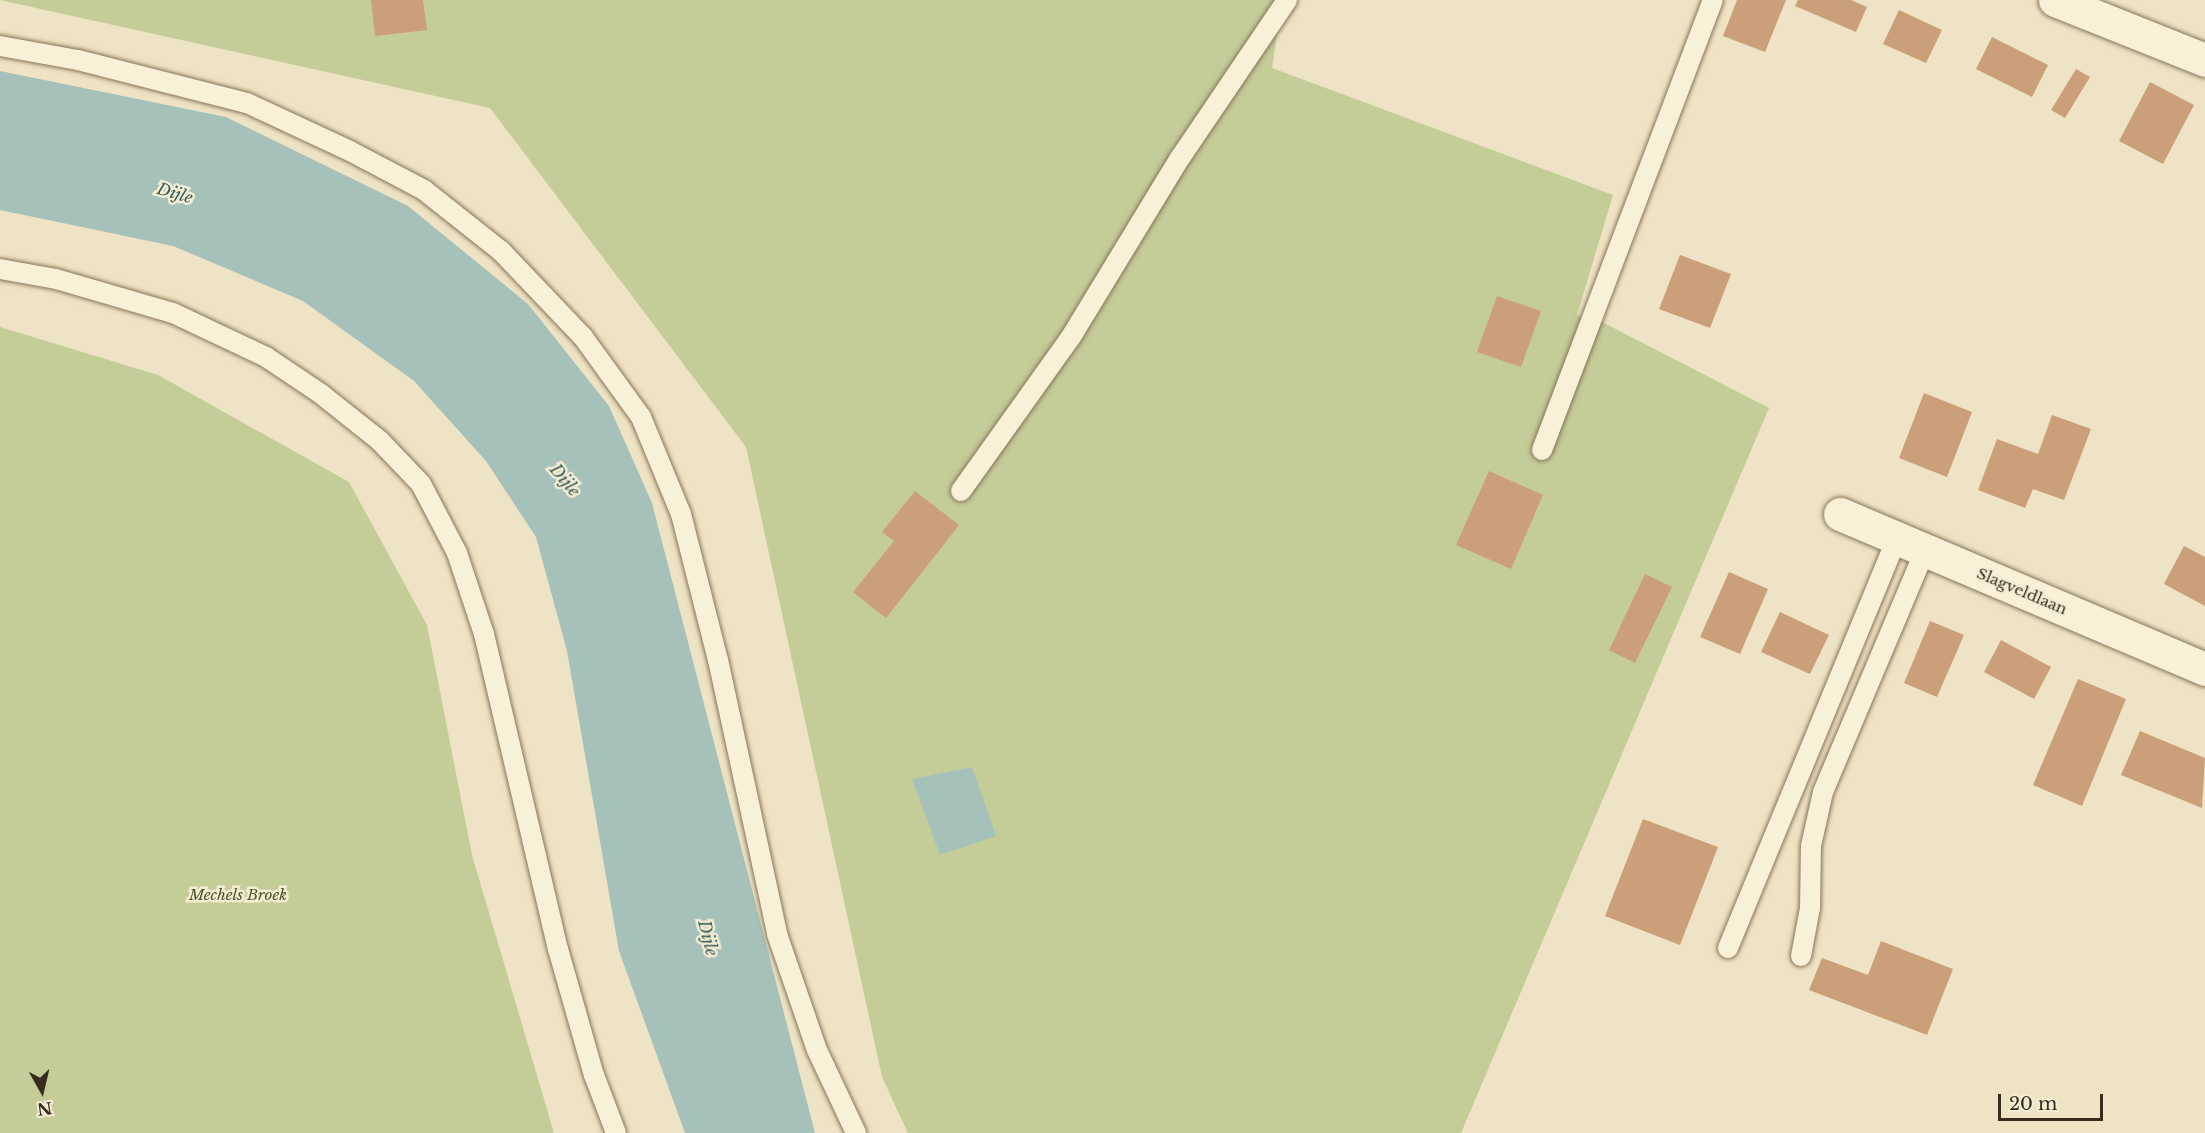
<!DOCTYPE html>
<html>
<head>
<meta charset="utf-8">
<style>
  body { margin:0 }
  #map { position:relative; width:2205px; height:1133px; overflow:hidden; background:#eee3c4; font-family:"Libre Baskerville",serif }
  div>[style] { position:absolute }
  .green>* { inset:0; background:#c4cc98 }
  .water>* { inset:0; background:#a6c1ba }
  .building>* { inset:0; background:#cb9f7a }
  .roads { filter:drop-shadow(0 0 2px #88755a) drop-shadow(0 0 2px #88755a) }
  .service>* { height:20px; margin:-10px; padding:0 10px; transform-origin:10px; border-radius:10px; background:#f8f0d7 }
  .minor>* { height:33px; margin:-16.5px; padding:0 16.5px; transform-origin:16.5px; border-radius:16.5px; background:#f8f0d7 }
  span { translate:-50% -50%; white-space:nowrap; text-align:center; line-height:1.15; -webkit-text-stroke:5px #f5edd3; paint-order:stroke }
  .street-label { font-size:15px; color:#382c1e }
  .park-label { font-size:15px; color:#475425; font-style:italic }
  .water-label { font-size:16px; color:#2e5857; font-style:italic }
  .north { position:absolute; left:12px; top:1061px; width:60px; height:60px; -webkit-text-stroke:4px #f5edd3; paint-order:stroke; rotate:172deg; font-size:16px; font-weight:700; line-height:24px; text-align:center; color:#382c1e }
  .north::after { content:''; display:block; margin:auto; width:21px; height:27px; background:#382c1e; clip-path:polygon(50% 0,100% 100%,50% 72%,0 100%) }
  .scale { position:absolute; left:1998px; top:1094px; width:105px; height:27px; box-sizing:border-box; border:3px solid #382c1e; border-top:0; padding-left:8px; font-size:18px; line-height:21px; white-space:nowrap; color:#382c1e; -webkit-text-stroke:4px #f5edd3; paint-order:stroke }
</style>
</head>
<body>
<div id="map">
  <div class="green">
    <i style="clip-path:polygon(0 0,1282px 0,1272px 68px,1613px 195px,1577px 315px,1604px 323px,1769px 408px,1461px 1133px,908px 1133px,882px 1077px,746px 447px,490px 108px)"></i>
    <i style="clip-path:polygon(0 327px,158px 375px,349px 482px,427px 625px,472px 855px,554px 1133px,0 1133px)"></i>
  </div>
  <div class="water">
    <i style="clip-path:polygon(0 71px,226px 117px,408px 206px,528px 304px,609px 406px,652px 503px,815px 1133px,685px 1133px,619px 951px,567px 651px,536px 537px,486px 461px,414px 381px,303px 301px,173px 246px,0 210px)"></i>
    <i style="clip-path:polygon(972px 767px,996px 836px,940px 855px,912px 779px)"></i>
  </div>
  <div class="building">
    <i style="clip-path:polygon(371px 0,423px 0,427px 30px,375px 36px)"></i>
    <i style="clip-path:polygon(1737px 0,1786px 0,1765px 52px,1723px 36px)"></i>
    <i style="clip-path:polygon(1798px 0,1851px 0,1867px 7px,1856px 32px,1795px 6px)"></i>
    <i style="clip-path:polygon(1899px 10px,1942px 30px,1926px 63px,1883px 44px)"></i>
    <i style="clip-path:polygon(1992px 37px,2048px 65px,2032px 97px,1976px 69px)"></i>
    <i style="clip-path:polygon(2076px 69px,2090px 77px,2065px 118px,2051px 110px)"></i>
    <i style="clip-path:polygon(2150px 82px,2194px 105px,2163px 164px,2119px 141px)"></i>
    <i style="clip-path:polygon(1680px 255px,1731px 274px,1710px 328px,1659px 309px)"></i>
    <i style="clip-path:polygon(1497px 296px,1541px 311px,1521px 367px,1477px 352px)"></i>
    <i style="clip-path:polygon(1924px 393px,1972px 412px,1947px 477px,1899px 458px)"></i>
    <i style="clip-path:polygon(2052px 415px,2091px 429px,2064px 500px,2033px 489px,2025px 508px,1978px 490px,1997px 439px,2038px 454px)"></i>
    <i style="clip-path:polygon(1489px 471px,1543px 495px,1511px 569px,1456px 545px)"></i>
    <i style="clip-path:polygon(915px 491px,959px 525px,886px 618px,853px 592px,894px 541px,882px 532px)"></i>
    <i style="clip-path:polygon(2184px 546px,2205px 557px,2205px 606px,2164px 584px)"></i>
    <i style="clip-path:polygon(1729px 572px,1768px 589px,1740px 654px,1700px 637px)"></i>
    <i style="clip-path:polygon(1645px 574px,1672px 587px,1635px 663px,1609px 650px)"></i>
    <i style="clip-path:polygon(1780px 612px,1829px 635px,1810px 674px,1761px 652px)"></i>
    <i style="clip-path:polygon(1930px 621px,1964px 635px,1937px 697px,1904px 683px)"></i>
    <i style="clip-path:polygon(2001px 640px,2051px 667px,2034px 699px,1984px 672px)"></i>
    <i style="clip-path:polygon(2078px 679px,2126px 699px,2082px 806px,2033px 785px)"></i>
    <i style="clip-path:polygon(2140px 731px,2205px 758px,2202px 808px,2121px 775px)"></i>
    <i style="clip-path:polygon(1643px 819px,1718px 847px,1680px 945px,1605px 916px)"></i>
    <i style="clip-path:polygon(1881px 941px,1953px 969px,1927px 1035px,1809px 990px,1822px 958px,1868px 975px)"></i>
  </div>
  <div class="roads">
    <div class="service">
      <i style="left:0;top:46px;width:79px;rotate:10.2deg"></i>
      <i style="left:78px;top:60px;width:174px;rotate:14.3deg"></i>
      <i style="left:247px;top:103px;width:114px;rotate:25deg"></i>
      <i style="left:350px;top:151px;width:84px;rotate:27.8deg"></i>
      <i style="left:424px;top:190px;width:98px;rotate:38.4deg"></i>
      <i style="left:501px;top:251px;width:119px;rotate:46.4deg"></i>
      <i style="left:583px;top:337px;width:99px;rotate:54.1deg"></i>
      <i style="left:641px;top:417px;width:105px;rotate:67.6deg"></i>
      <i style="left:681px;top:514px;width:151px;rotate:75.8deg"></i>
      <i style="left:718px;top:660px;width:280px;rotate:77.8deg"></i>
      <i style="left:777px;top:934px;width:123px;rotate:71deg"></i>
      <i style="left:817px;top:1050px;width:92px;rotate:64.8deg"></i>
      <i style="left:0;top:269px;width:57px;rotate:10.1deg"></i>
      <i style="left:56px;top:279px;width:122px;rotate:16.2deg"></i>
      <i style="left:173px;top:313px;width:103px;rotate:25.3deg"></i>
      <i style="left:266px;top:357px;width:66px;rotate:33.9deg"></i>
      <i style="left:321px;top:394px;width:75px;rotate:38.5deg"></i>
      <i style="left:380px;top:441px;width:59px;rotate:46.4deg"></i>
      <i style="left:421px;top:484px;width:78px;rotate:62.4deg"></i>
      <i style="left:457px;top:553px;width:85px;rotate:71.6deg"></i>
      <i style="left:484px;top:634px;width:324px;rotate:76.8deg"></i>
      <i style="left:558px;top:949px;width:131px;rotate:74.1deg"></i>
      <i style="left:594px;top:1075px;width:62px;rotate:69.2deg"></i>
      <i style="left:1542px;top:450px;width:481px;rotate:-69.2deg"></i>
      <i style="left:961px;top:491px;width:189px;rotate:-54.5deg"></i>
      <i style="left:1071px;top:337px;width:210px;rotate:-58.7deg"></i>
      <i style="left:1180px;top:158px;width:191px;rotate:-55.9deg"></i>
      <i style="left:1728px;top:948px;width:443px;rotate:-67.6deg"></i>
      <i style="left:1801px;top:956px;width:49px;rotate:-79.4deg"></i>
      <i style="left:1810px;top:908px;width:62px;rotate:-89.1deg"></i>
      <i style="left:1811px;top:846px;width:55px;rotate:-77.5deg"></i>
      <i style="left:1823px;top:792px;width:263px;rotate:-67.1deg"></i>
    </div>
    <div class="minor">
      <i style="left:2055px;top:0;width:162px;rotate:21.8deg"></i>
      <i style="left:1840px;top:514px;width:397px;rotate:23deg"></i>
    </div>
  </div>
  <div class="street-label">
    <span style="left:2022px;top:591px;rotate:23deg">Slagveldlaan</span>
  </div>
  <div class="park-label">
    <span style="left:238px;top:895px">Mechels Broek</span>
  </div>
  <div class="water-label">
    <span style="left:175px;top:193px;rotate:16deg">Dijle</span>
    <span style="left:565px;top:480px;rotate:50deg">Dijle</span>
    <span style="left:708px;top:938px;rotate:76deg">Dijle</span>
  </div>
  <div class="north">N</div>
  <div class="scale">20 m</div>
</div>
</body>
</html>
